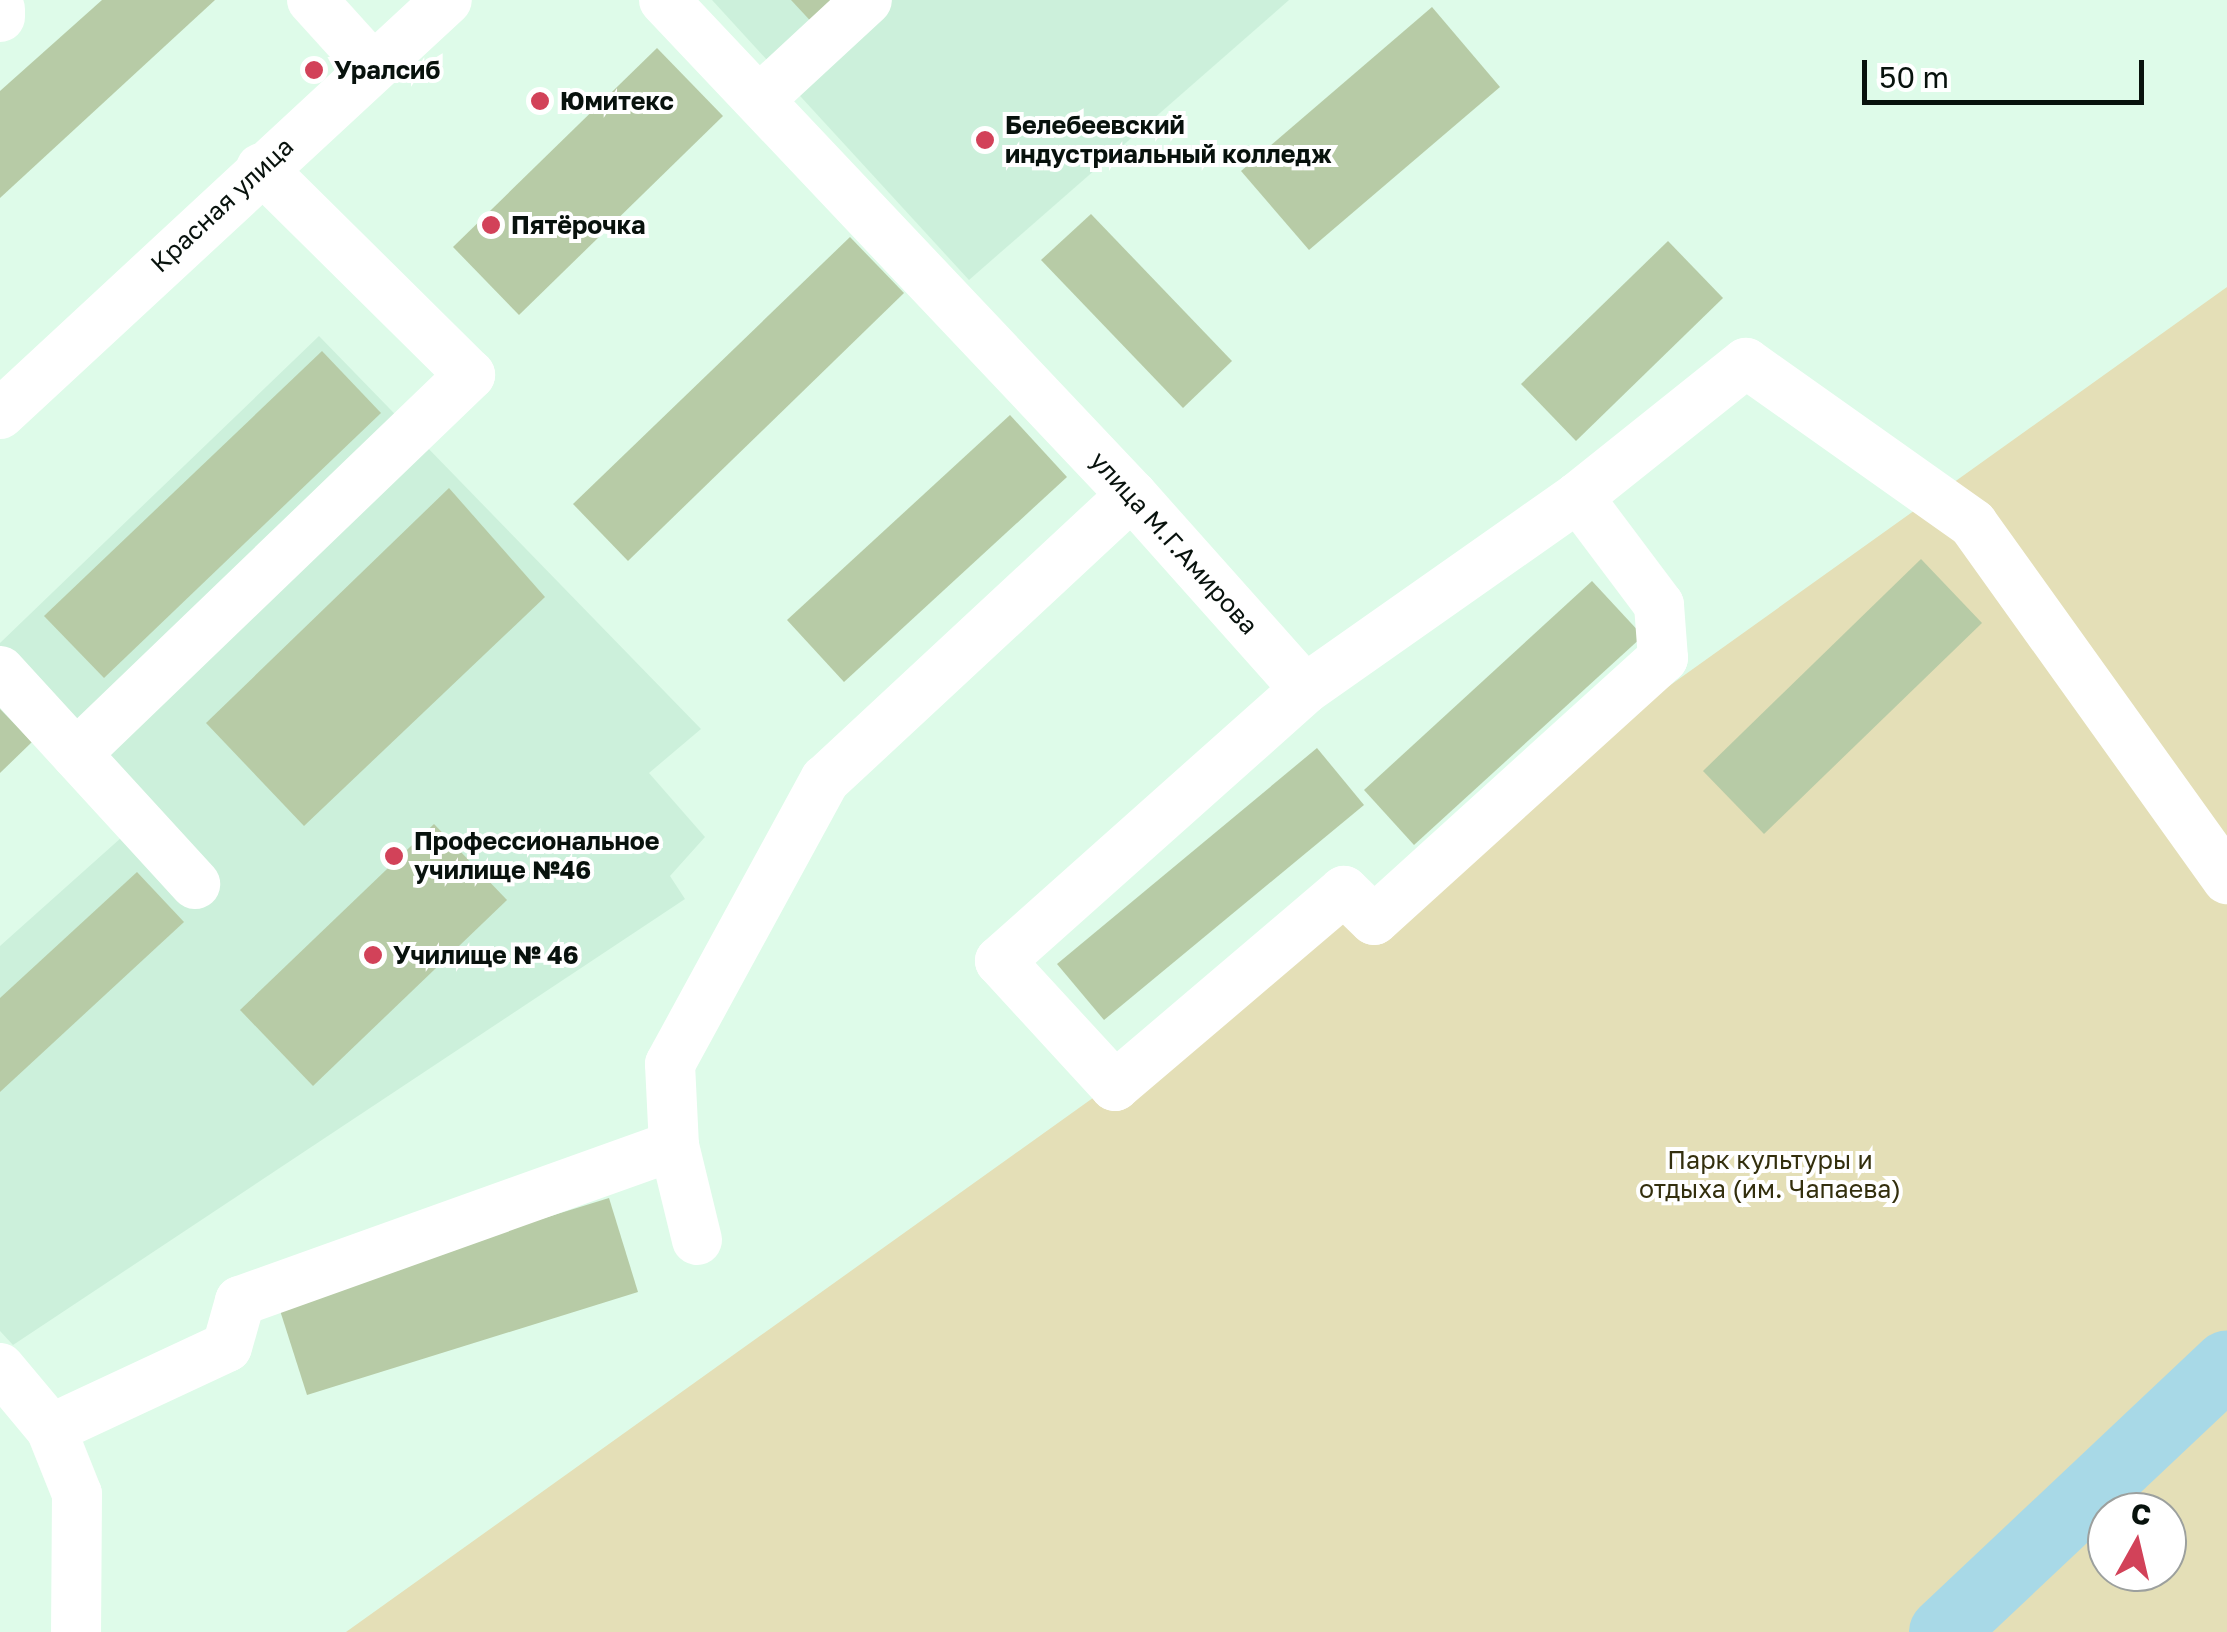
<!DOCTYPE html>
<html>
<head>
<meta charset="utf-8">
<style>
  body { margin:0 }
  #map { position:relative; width:2227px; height:1632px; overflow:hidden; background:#defbe9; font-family:"Golos Text",sans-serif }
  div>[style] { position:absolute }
  .built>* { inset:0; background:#ccf0db }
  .green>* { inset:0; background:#e4dfb7 }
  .river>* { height:68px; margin:-34px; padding:0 34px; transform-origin:34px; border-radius:34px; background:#a8d9e7 }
  .building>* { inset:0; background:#b7cba6 }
  .minor>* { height:50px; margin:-25px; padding:0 25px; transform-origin:25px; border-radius:25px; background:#fff }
  .dots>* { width:28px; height:28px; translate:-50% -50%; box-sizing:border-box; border:5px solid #fff; border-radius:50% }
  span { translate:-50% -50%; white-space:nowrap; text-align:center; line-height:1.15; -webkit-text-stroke:8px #fff; paint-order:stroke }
  .poi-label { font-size:25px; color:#08120d; font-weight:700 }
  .left { translate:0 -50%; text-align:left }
  .street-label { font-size:25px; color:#08120d }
  .park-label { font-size:25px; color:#332f0d }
  .north { position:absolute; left:2087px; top:1492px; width:100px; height:100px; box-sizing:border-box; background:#fff; border:2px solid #9ca09e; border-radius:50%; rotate:8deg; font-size:28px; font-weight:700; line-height:40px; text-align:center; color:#08120d }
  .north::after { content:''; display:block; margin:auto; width:35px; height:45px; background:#d24259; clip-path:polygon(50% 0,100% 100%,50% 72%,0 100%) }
  .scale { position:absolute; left:1862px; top:60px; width:282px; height:45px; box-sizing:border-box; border:5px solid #08120d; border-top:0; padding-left:12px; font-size:30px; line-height:35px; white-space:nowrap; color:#08120d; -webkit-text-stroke:8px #fff; paint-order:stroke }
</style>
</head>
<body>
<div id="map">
  <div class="built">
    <i style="clip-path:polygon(712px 0,1289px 0,969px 280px)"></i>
    <i style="clip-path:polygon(319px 336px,701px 729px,649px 773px,705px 837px,670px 876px,685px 899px,13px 1345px,0 1331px,0 946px,122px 837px,0 709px,0 643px)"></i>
  </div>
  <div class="green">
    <i style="clip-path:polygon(evenodd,2227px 287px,2227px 1632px,346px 1632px,2227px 287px,2107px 1512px,2167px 1512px,2167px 1572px,2107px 1572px,2107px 1512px)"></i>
  </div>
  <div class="river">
    <i style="left:1943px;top:1632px;width:390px;rotate:-43.3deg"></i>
  </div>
  <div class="building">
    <i style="clip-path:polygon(102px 0,215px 0,0 198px,0 91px)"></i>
    <i style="clip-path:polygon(791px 0,849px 0,818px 29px)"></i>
    <i style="clip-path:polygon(1432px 7px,1500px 87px,1309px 250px,1241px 171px)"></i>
    <i style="clip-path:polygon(657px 48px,723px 116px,519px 315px,453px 247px)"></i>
    <i style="clip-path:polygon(1091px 214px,1232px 361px,1183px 408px,1041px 260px)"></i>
    <i style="clip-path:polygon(850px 237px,904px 293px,628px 561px,573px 504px)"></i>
    <i style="clip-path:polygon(1668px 241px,1723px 298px,1576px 441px,1521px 384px)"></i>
    <i style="clip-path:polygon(322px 351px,381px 413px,104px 678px,44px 616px)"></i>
    <i style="clip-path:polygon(1010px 415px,1067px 477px,844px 682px,787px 620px)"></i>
    <i style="clip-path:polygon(449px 488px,545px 597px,304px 826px,206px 723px)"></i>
    <i style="clip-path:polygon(1921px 559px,1982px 623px,1764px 834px,1703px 771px)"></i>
    <i style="clip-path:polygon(1592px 581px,1643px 636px,1414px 845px,1364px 790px)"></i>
    <i style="clip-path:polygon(0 709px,32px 742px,0 773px)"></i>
    <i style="clip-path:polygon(1317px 748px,1364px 805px,1104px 1020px,1057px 964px)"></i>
    <i style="clip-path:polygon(434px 824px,507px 900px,313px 1086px,240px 1010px)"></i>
    <i style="clip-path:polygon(137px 872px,184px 922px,0 1092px,0 998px)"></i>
    <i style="clip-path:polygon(609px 1198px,638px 1292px,307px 1395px,277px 1301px)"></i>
  </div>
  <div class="minor">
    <i style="left:312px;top:0;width:88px;rotate:47.8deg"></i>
    <i style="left:664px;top:0;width:681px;rotate:46.61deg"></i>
    <i style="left:1132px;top:495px;width:260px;rotate:48.3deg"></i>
    <i style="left:0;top:9px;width:8px;rotate:90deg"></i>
    <i style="left:759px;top:100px;width:147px;rotate:-42.8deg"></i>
    <i style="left:0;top:414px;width:609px;rotate:-42.81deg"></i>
    <i style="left:1578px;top:497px;width:135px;rotate:53.1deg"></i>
    <i style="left:1659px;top:605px;width:53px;rotate:85.7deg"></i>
    <i style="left:1663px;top:658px;width:390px;rotate:137.8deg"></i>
    <i style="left:1374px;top:920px;width:42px;rotate:-136deg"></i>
    <i style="left:1344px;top:891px;width:301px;rotate:139.6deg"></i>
    <i style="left:1115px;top:1086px;width:170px;rotate:-132.6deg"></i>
    <i style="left:1000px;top:961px;width:409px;rotate:-41.7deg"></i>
    <i style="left:1305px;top:689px;width:334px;rotate:-35.1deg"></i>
    <i style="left:1578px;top:497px;width:215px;rotate:-38.6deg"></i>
    <i style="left:1746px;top:363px;width:278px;rotate:35.3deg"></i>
    <i style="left:1973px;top:524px;width:437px;rotate:54.4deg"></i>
    <i style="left:0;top:671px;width:289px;rotate:47.5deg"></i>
    <i style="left:76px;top:754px;width:547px;rotate:-43.89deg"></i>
    <i style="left:470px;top:375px;width:294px;rotate:-135.3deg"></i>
    <i style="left:697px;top:1240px;width:97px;rotate:-103.7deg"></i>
    <i style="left:674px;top:1146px;width:82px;rotate:-92.8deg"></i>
    <i style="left:670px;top:1064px;width:324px;rotate:-61.4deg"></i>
    <i style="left:825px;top:780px;width:419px;rotate:-42.9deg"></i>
    <i style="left:0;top:1368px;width:80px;rotate:50.1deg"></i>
    <i style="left:51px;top:1429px;width:194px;rotate:-25deg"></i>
    <i style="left:227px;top:1347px;width:48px;rotate:-74.2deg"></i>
    <i style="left:240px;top:1301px;width:461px;rotate:-19.7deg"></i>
    <i style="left:51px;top:1429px;width:70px;rotate:68.2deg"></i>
    <i style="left:77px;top:1494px;width:138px;rotate:90.4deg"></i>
  </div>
  <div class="dots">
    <i style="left:314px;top:70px;background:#d24259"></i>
    <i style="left:540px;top:101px;background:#d24259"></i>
    <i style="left:985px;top:140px;background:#d24259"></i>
    <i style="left:491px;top:225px;background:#d24259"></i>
    <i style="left:394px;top:856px;background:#d24259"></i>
    <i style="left:373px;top:955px;background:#d24259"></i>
  </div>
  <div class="poi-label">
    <span class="left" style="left:334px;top:70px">Уралсиб</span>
    <span class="left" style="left:560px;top:101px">Юмитекс</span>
    <span class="left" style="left:1005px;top:140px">Белебеевский<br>индустриальный колледж</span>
    <span class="left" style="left:511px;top:225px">Пятёрочка</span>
    <span class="left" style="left:414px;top:856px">Профессиональное<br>училище №46</span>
    <span class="left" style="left:393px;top:955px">Училище № 46</span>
  </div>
  <div class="street-label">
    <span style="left:222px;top:205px;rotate:-43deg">Красная улица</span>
    <span style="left:1174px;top:543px;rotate:48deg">улица М.Г.Амирова</span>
  </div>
  <div class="park-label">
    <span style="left:1770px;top:1175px">Парк культуры и<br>отдыха (им. Чапаева)</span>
  </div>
  <div class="north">С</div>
  <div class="scale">50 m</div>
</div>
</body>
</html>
